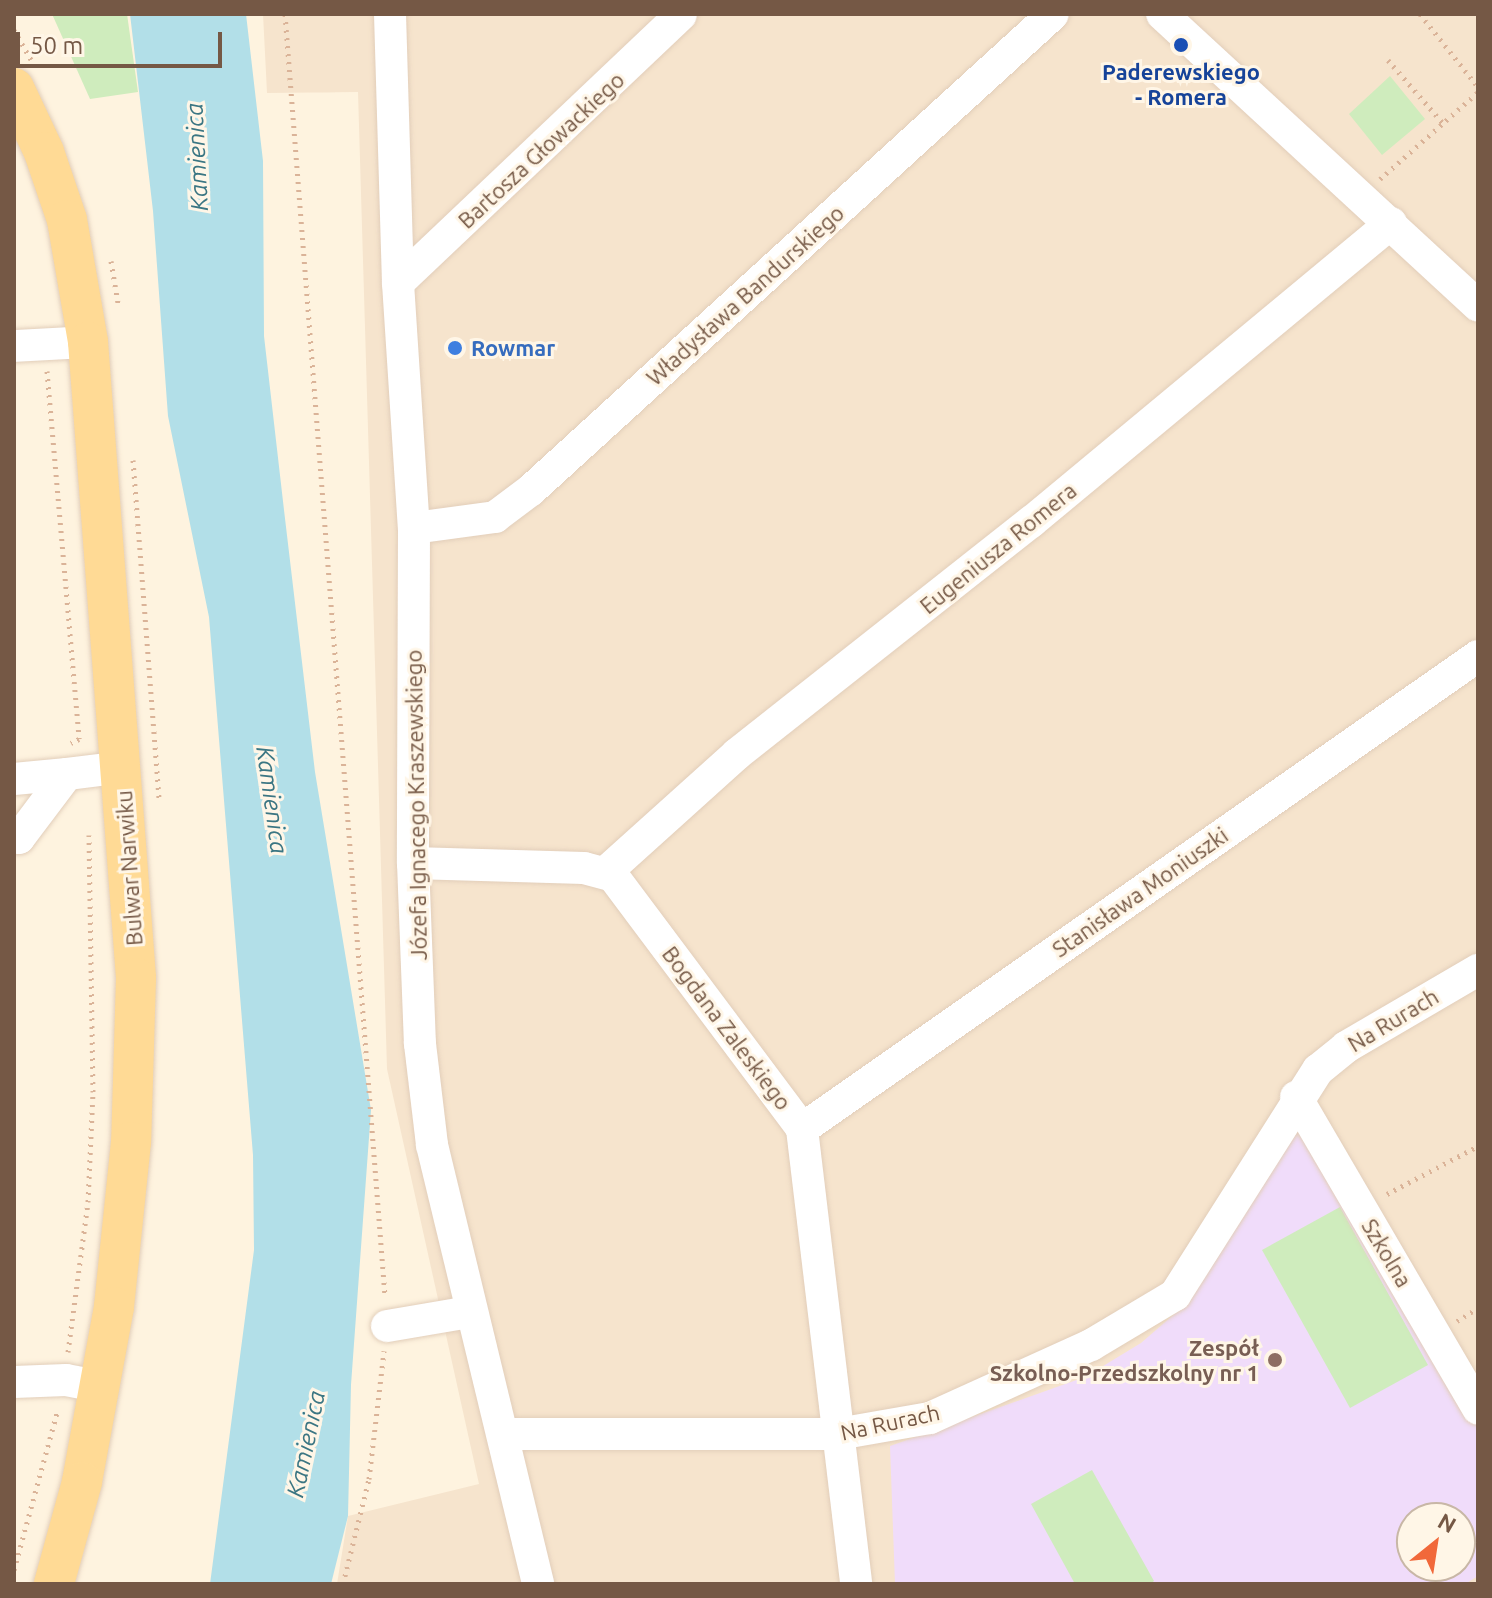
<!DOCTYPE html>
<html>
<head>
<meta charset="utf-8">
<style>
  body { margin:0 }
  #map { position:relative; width:1492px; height:1598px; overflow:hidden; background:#fef3df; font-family:Ubuntu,sans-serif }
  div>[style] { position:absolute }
  .residential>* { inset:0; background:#f6e4cd }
  .education>* { inset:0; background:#f0dcfa }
  .green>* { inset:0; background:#cfecbd }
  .water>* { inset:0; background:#b2dfe8 }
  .path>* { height:5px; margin-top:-2.5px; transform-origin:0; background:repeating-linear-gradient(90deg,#dab398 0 2px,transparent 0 8px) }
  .roads { filter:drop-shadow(0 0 2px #e2ceba) drop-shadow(0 0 2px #e2ceba) }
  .minor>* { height:32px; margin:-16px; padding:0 16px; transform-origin:16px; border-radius:16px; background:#fff }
  .major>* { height:40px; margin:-20px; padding:0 20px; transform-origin:20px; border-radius:20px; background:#ffda95 }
  .dots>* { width:22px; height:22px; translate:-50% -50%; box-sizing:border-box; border:4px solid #fff6e7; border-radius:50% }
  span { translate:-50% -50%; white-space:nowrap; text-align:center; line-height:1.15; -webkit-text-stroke:6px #fff6e7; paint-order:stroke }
  .transit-label { font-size:22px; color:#164399; font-weight:700 }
  .street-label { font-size:22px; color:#755845 }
  .shop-label { font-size:22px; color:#366cbe; font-weight:700 }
  .left { translate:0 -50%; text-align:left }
  .education-label { font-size:22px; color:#785e54; font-weight:700 }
  .right { translate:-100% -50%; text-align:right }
  .water-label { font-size:24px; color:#3b7683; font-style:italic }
  .frame { position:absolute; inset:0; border:16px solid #755845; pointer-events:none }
  .north { position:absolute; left:1396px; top:1502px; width:80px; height:80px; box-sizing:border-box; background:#fff6e7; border:2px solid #c8b7a6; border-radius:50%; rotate:30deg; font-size:22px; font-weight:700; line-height:32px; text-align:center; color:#755845 }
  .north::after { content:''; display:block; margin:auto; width:28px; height:36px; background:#f1683a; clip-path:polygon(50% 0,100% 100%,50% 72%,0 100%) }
  .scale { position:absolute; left:16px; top:32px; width:206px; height:36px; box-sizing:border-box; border:4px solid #755845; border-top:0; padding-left:10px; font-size:24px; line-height:28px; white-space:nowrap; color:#755845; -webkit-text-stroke:6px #fff6e7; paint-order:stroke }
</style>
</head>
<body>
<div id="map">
  <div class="residential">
    <i style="clip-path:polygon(evenodd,263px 14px,1478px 14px,1478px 1584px,337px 1584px,348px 1516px,479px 1484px,387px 1069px,358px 92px,267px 93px,263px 14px,1412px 1518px,1460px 1518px,1460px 1566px,1412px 1566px,1412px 1518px)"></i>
  </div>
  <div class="education">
    <i style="clip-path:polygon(evenodd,1298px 1124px,1478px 1428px,1478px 1576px,1465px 1584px,895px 1584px,890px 1446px,1085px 1377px,1141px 1343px,1179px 1310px,1298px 1124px,1412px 1518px,1460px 1518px,1460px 1566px,1412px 1566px,1412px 1518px)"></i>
  </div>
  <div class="green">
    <i style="clip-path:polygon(52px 14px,127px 14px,138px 92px,90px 99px)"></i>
    <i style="clip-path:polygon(1390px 76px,1425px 119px,1382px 155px,1349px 114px)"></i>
    <i style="clip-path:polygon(1340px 1207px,1428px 1365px,1350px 1408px,1262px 1250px)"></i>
    <i style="clip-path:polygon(1092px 1470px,1154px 1581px,1150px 1584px,1075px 1584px,1031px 1504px)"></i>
  </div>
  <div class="water">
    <i style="clip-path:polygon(130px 14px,246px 14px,263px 161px,264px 336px,284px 510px,315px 772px,371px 1110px,351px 1385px,348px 1516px,331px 1584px,210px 1584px,254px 1250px,253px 1155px,209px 617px,168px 416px,153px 211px)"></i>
  </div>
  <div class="path">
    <i style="left:285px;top:14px;width:1287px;rotate:85.54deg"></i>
    <i style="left:1420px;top:14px;width:93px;rotate:51.5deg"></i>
    <i style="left:14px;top:30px;width:34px;rotate:60deg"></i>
    <i style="left:1388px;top:60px;width:84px;rotate:48.9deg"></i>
    <i style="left:1380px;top:179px;width:131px;rotate:-41.6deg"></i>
    <i style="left:111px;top:261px;width:43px;rotate:80.5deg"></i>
    <i style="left:47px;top:371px;width:369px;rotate:85deg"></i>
    <i style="left:79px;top:739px;width:9px;rotate:153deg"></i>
    <i style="left:133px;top:460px;width:342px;rotate:85.6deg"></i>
    <i style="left:1387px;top:1194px;width:103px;rotate:-27.8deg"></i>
    <i style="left:1457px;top:1321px;width:25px;rotate:-32deg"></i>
    <i style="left:68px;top:1352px;width:151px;rotate:-82.4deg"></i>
    <i style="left:88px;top:1202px;width:110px;rotate:-87.4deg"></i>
    <i style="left:93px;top:1092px;width:257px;rotate:-90.9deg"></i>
    <i style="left:14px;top:1570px;width:167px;rotate:-74.7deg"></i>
    <i style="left:343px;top:1584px;width:108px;rotate:-76.1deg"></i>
    <i style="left:369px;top:1479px;width:129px;rotate:-83.3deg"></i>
  </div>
  <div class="roads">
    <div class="minor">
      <i style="left:390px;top:14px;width:269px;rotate:88.3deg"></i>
      <i style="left:398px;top:283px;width:246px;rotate:86.3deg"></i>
      <i style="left:414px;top:528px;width:335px;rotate:90.2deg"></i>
      <i style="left:413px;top:863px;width:181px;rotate:87.8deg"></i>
      <i style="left:420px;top:1044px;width:102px;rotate:83.2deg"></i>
      <i style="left:432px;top:1145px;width:452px;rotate:76.4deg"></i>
      <i style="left:1162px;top:14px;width:430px;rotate:42.7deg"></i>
      <i style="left:398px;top:283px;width:390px;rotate:-43.5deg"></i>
      <i style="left:14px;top:346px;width:74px;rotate:-3.1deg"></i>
      <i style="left:414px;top:528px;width:82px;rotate:-7.7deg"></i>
      <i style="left:495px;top:517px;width:45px;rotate:-36.9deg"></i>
      <i style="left:531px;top:490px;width:706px;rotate:-42.36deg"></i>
      <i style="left:14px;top:779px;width:53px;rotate:-5.4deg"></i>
      <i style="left:14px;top:837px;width:5px;rotate:11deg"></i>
      <i style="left:19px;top:838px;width:80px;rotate:-53.1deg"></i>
      <i style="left:67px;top:774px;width:56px;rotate:-7.1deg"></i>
      <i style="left:413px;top:863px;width:171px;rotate:1.7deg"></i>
      <i style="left:584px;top:868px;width:30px;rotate:15deg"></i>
      <i style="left:613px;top:876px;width:316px;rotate:53.2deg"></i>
      <i style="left:802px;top:1129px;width:458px;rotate:83.2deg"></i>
      <i style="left:605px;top:873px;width:178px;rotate:-42deg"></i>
      <i style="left:737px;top:754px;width:375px;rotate:-38.3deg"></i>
      <i style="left:1031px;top:522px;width:468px;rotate:-39.7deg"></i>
      <i style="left:1296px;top:1097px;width:361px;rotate:59.7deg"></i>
      <i style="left:802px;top:1129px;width:825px;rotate:-34.98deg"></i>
      <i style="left:387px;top:1326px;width:84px;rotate:-9.6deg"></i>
      <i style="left:14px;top:1382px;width:52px;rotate:-2.2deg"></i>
      <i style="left:66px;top:1380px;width:37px;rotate:11deg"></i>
      <i style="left:504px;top:1434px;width:334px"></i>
      <i style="left:838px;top:1434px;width:93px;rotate:-9.9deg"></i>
      <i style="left:930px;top:1418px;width:177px;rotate:-24.4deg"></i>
      <i style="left:1091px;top:1345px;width:98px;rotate:-30.8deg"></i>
      <i style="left:1175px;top:1295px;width:267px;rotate:-57.6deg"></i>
      <i style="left:1318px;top:1070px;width:36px;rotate:-39deg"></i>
      <i style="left:1346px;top:1047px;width:153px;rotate:-30.3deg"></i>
    </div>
    <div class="major">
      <i style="left:14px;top:88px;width:71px;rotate:64.9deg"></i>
      <i style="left:44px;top:152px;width:72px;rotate:71.3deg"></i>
      <i style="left:67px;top:220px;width:124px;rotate:80.2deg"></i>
      <i style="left:88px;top:342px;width:638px;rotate:85.68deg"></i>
      <i style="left:136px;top:978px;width:164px;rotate:91.7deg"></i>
      <i style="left:131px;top:1142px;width:166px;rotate:95.9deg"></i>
      <i style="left:114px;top:1307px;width:178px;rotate:100.4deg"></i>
      <i style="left:82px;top:1482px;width:106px;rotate:105.4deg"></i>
    </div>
  </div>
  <div class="dots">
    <i style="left:1181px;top:45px;background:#1a4fb4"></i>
    <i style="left:455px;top:348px;background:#3f7fe0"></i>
    <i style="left:1275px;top:1360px;background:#8d6e63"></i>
  </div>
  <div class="transit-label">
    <span style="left:1181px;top:84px">Paderewskiego<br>- Romera</span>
  </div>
  <div class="street-label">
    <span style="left:541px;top:150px;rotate:-43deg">Bartosza Głowackiego</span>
    <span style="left:745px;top:295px;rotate:-42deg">Władysława Bandurskiego</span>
    <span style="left:998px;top:548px;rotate:-39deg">Eugeniusza Romera</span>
    <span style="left:416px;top:805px;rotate:-91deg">Józefa Ignacego Kraszewskiego</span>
    <span style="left:129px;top:868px;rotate:-94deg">Bulwar Narwiku</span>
    <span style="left:1140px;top:892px;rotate:-35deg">Stanisława Moniuszki</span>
    <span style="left:1393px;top:1020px;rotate:-31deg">Na Rurach</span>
    <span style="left:727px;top:1028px;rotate:53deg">Bogdana Zaleskiego</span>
    <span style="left:1387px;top:1253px;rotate:59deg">Szkolna</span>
    <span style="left:890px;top:1422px;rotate:-12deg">Na Rurach</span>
  </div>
  <div class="shop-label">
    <span class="left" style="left:471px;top:348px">Rowmar</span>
  </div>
  <div class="education-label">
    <span class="right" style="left:1259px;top:1360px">Zespół<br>Szkolno-Przedszkolny nr 1</span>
  </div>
  <div class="water-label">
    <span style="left:197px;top:157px;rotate:-93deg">Kamienica</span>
    <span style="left:272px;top:800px;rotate:82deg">Kamienica</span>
    <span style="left:306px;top:1444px;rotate:-78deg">Kamienica</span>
  </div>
  <div class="frame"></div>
  <div class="north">N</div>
  <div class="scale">50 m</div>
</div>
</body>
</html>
